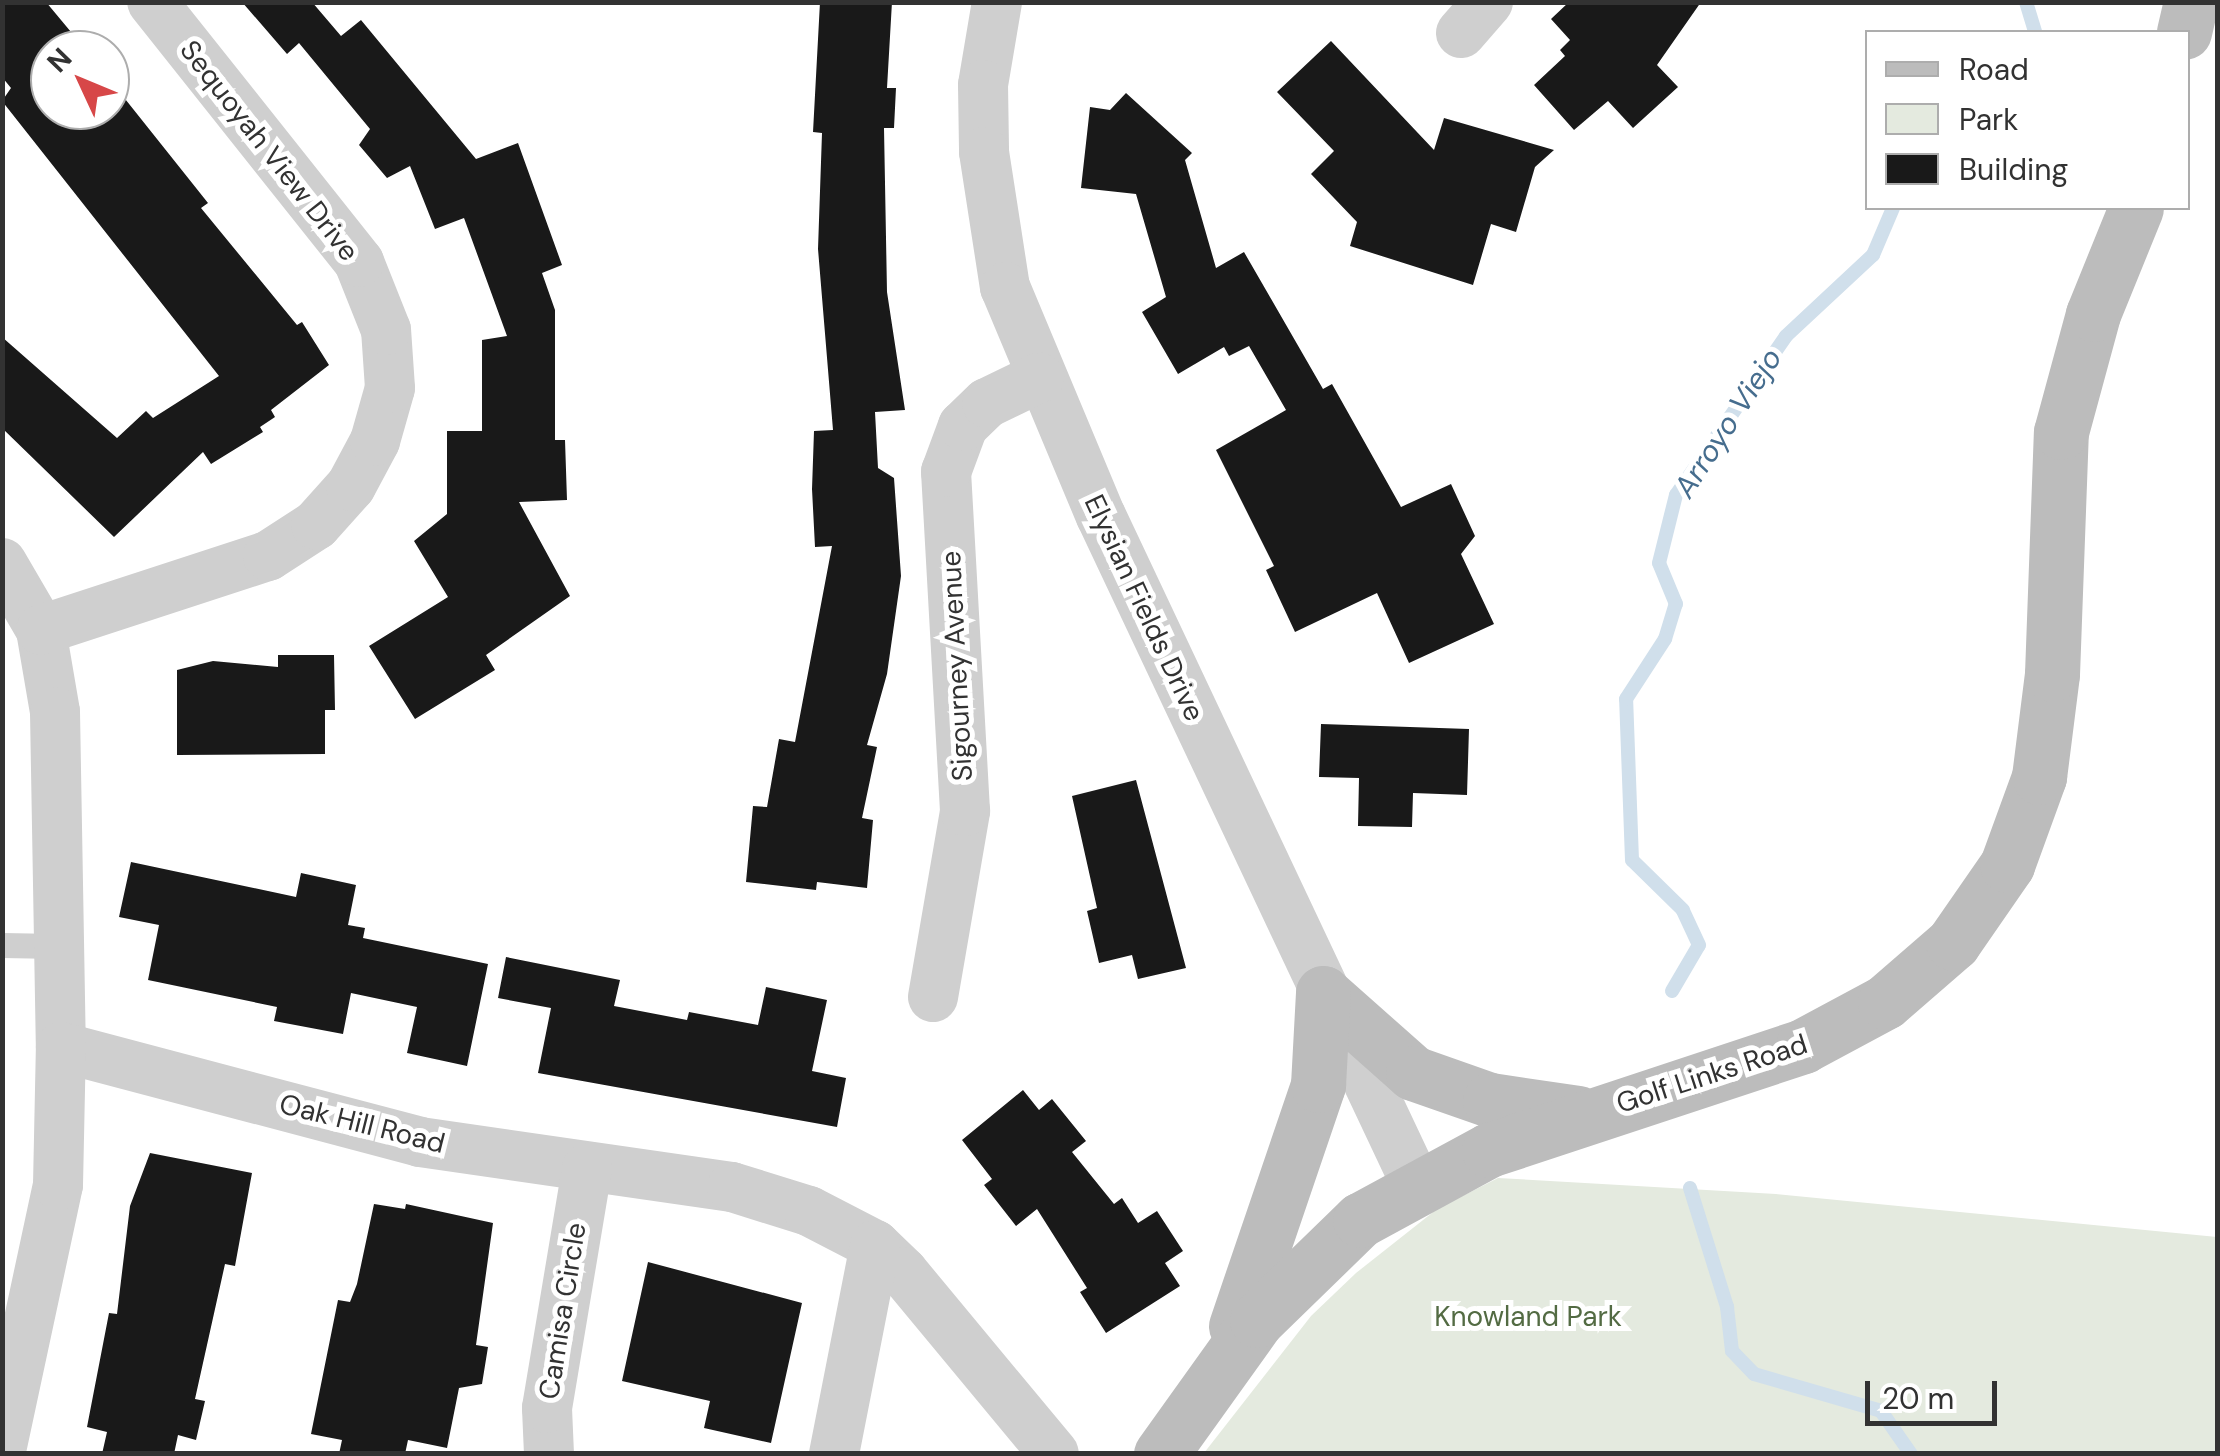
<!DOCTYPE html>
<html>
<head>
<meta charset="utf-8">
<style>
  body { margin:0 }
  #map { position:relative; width:2220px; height:1456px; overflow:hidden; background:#fff; font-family:"DM Sans",sans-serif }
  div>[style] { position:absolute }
  .green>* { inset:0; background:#e4eadf }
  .stream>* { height:14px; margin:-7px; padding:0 7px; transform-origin:7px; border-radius:7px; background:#d0dfeb }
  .building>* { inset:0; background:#191919 }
  .service>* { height:25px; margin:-12.5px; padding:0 12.5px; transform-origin:12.5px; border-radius:12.5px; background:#cfcfcf }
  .minor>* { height:50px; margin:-25px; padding:0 25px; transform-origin:25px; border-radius:25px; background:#cfcfcf }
  .secondary>* { height:55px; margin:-27.5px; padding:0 27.5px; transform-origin:27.5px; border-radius:27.5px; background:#bcbcbc }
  span { translate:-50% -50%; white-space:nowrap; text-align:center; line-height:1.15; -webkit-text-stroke:10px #fff; paint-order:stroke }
  .street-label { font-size:28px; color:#323232 }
  .park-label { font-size:28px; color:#536b43 }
  .water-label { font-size:30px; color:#466d8e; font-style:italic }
  .frame { position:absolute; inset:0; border:5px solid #323232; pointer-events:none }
  .legend { position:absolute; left:1865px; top:30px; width:325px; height:180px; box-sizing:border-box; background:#fff; border:2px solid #adadad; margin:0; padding:12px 18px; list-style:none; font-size:30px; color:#323232 }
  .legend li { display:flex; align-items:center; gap:20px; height:50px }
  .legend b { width:50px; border:2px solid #adadad }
  .north { position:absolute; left:30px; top:30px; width:100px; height:100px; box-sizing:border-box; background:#fff; border:2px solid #adadad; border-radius:50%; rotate:314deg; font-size:28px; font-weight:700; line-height:40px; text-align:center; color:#323232 }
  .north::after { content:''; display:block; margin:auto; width:35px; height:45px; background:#d74748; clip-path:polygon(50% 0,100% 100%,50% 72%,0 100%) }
  .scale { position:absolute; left:1865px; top:1381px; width:132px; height:45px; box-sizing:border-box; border:5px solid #323232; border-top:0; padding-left:12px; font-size:30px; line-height:35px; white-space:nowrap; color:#323232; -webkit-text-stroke:8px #fff; paint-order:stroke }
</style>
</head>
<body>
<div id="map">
  <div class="green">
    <i style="clip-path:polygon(1498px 1178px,1776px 1194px,2217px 1237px,2217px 1453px,1204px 1453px,1311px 1316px,1356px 1273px,1437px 1209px)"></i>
  </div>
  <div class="stream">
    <i style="left:2026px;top:2px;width:31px;rotate:73deg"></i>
    <i style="left:1672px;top:991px;width:53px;rotate:-59.6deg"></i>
    <i style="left:1699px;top:945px;width:38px;rotate:-115deg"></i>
    <i style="left:1683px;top:910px;width:71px;rotate:-135.6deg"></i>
    <i style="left:1632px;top:860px;width:161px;rotate:-92.1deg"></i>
    <i style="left:1626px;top:699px;width:72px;rotate:-57deg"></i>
    <i style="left:1665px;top:639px;width:37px;rotate:-73deg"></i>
    <i style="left:1676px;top:604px;width:44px;rotate:-112.5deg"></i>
    <i style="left:1659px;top:563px;width:70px;rotate:-76deg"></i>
    <i style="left:1676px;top:495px;width:193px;rotate:-55.3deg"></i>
    <i style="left:1786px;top:336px;width:119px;rotate:-43deg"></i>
    <i style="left:1873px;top:255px;width:51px;rotate:-66.9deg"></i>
    <i style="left:1690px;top:1188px;width:125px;rotate:72.7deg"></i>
    <i style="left:1727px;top:1307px;width:44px;rotate:83.5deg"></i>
    <i style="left:1732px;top:1351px;width:32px;rotate:46deg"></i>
    <i style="left:1754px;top:1374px;width:132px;rotate:16.2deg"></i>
    <i style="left:1881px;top:1411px;width:52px;rotate:55.1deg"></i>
  </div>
  <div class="building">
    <i style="clip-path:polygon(2px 2px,46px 2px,86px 50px,50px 50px,50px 110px,110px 110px,110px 80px,208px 203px,201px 208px,297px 325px,302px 322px,329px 365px,271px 410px,275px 417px,260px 427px,263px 432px,211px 464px,203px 452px,114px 537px,2px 428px,2px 337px,117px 438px,146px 411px,153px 418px,219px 376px,2px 101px,11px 88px,2px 77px)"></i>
    <i style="clip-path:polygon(242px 2px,312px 2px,341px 36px,361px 20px,476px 159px,518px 143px,562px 265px,542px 273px,555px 310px,555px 440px,565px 440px,567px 500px,519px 502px,570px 596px,486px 655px,495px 670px,415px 719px,369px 646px,448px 597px,414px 541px,447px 514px,447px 431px,482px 431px,482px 340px,507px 336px,464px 218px,435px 229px,410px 166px,387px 178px,359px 145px,370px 129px,299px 43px,287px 54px)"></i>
    <i style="clip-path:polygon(820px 2px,892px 2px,887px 88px,896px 88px,894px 128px,884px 128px,887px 292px,905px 410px,875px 412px,878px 468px,894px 478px,901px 576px,887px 674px,867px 745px,877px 747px,862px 818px,873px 820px,867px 888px,817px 882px,816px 890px,746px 882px,753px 806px,767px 807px,779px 739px,795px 742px,832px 546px,815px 547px,812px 489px,814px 431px,833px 430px,818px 249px,822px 133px,813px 132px)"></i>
    <i style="clip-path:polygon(1569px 2px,1701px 2px,1657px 65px,1678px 87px,1633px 128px,1608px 101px,1574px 130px,1534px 85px,1565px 56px,1560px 50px,1570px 40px,1551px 19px)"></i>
    <i style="clip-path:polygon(1331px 41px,1434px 150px,1444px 118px,1554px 150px,1535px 167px,1516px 232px,1491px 224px,1473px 285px,1350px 246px,1357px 222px,1311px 174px,1334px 151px,1277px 92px)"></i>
    <i style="clip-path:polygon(1126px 93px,1192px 153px,1185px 160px,1216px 268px,1244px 252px,1323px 389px,1332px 384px,1401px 507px,1451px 484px,1475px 536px,1461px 554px,1494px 624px,1409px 663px,1377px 593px,1295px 632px,1266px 570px,1274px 566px,1216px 450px,1286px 410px,1249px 346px,1229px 356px,1224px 347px,1178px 374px,1142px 312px,1166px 297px,1136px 194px,1081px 188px,1090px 107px,1110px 110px)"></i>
    <i style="clip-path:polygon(278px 655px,334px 655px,335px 710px,325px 710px,325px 754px,177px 755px,177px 670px,213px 661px,278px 667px)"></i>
    <i style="clip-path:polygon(1321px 724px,1469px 729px,1467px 795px,1413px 793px,1412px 827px,1358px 826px,1359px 778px,1319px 777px)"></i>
    <i style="clip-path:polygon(1136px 780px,1186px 968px,1138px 979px,1132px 955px,1099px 963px,1087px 911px,1097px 908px,1072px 796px)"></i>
    <i style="clip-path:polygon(131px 862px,296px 897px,301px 873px,356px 885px,348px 925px,365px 928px,363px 938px,488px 964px,467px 1066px,407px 1053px,417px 1007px,351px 993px,343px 1034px,274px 1021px,277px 1007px,148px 980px,159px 925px,119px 917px)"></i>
    <i style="clip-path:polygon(506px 957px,620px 980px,614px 1006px,687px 1020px,689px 1012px,758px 1025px,766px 987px,827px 1000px,812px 1071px,846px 1078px,837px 1127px,538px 1073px,551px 1008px,498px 998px)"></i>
    <i style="clip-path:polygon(1023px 1090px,1039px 1110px,1052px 1099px,1086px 1141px,1072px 1152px,1114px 1204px,1122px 1198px,1138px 1223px,1157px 1211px,1183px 1251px,1165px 1263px,1180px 1286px,1106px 1333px,1080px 1292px,1087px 1288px,1037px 1209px,1016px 1226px,984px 1185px,992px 1179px,962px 1140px)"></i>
    <i style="clip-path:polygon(150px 1153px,252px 1173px,235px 1266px,225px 1264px,195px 1399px,205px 1401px,196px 1440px,178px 1435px,174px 1454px,102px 1454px,107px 1432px,87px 1427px,109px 1313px,117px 1314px,130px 1206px)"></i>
    <i style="clip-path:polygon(374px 1204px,405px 1209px,406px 1204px,493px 1223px,476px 1345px,488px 1347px,482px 1384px,459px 1388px,447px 1448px,408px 1440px,405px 1454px,339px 1454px,342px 1440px,311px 1434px,338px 1300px,350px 1302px,357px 1284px)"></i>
    <i style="clip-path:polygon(648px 1262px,802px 1303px,771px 1443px,704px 1428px,710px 1401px,622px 1381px)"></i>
  </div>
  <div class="service">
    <i style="left:2px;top:945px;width:55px;rotate:1deg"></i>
  </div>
  <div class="minor">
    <i style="left:997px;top:2px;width:84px;rotate:99.6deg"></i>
    <i style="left:983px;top:85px;width:67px;rotate:89.1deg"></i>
    <i style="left:984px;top:152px;width:137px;rotate:81.2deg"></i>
    <i style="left:1005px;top:287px;width:248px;rotate:67.3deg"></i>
    <i style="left:1101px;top:516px;width:739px;rotate:64.75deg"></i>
    <i style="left:1461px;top:33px;width:41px;rotate:-48.9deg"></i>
    <i style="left:2px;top:563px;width:78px;rotate:59.8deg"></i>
    <i style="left:41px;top:630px;width:83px;rotate:80.3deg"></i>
    <i style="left:55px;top:712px;width:335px;rotate:89deg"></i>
    <i style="left:61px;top:1047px;width:371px;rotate:14.8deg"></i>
    <i style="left:420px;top:1142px;width:315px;rotate:8.2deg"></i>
    <i style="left:732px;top:1187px;width:81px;rotate:17.3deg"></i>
    <i style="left:809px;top:1211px;width:74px;rotate:27.3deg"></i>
    <i style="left:875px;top:1245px;width:39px;rotate:44deg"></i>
    <i style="left:903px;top:1272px;width:236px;rotate:50.3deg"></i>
    <i style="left:41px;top:630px;width:239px;rotate:-18.1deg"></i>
    <i style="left:268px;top:556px;width:57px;rotate:-32.9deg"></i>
    <i style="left:316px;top:525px;width:52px;rotate:-48.1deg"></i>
    <i style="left:351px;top:486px;width:51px;rotate:-61.9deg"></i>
    <i style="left:375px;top:441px;width:55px;rotate:-74.2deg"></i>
    <i style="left:390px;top:388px;width:58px;rotate:-93.9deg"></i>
    <i style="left:386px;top:330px;width:73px;rotate:-111.7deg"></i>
    <i style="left:359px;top:262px;width:332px;rotate:-128.5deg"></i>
    <i style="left:933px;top:997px;width:189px;rotate:-80.2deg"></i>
    <i style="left:965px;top:811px;width:340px;rotate:-93.2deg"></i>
    <i style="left:946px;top:472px;width:49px;rotate:-69.7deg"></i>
    <i style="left:963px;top:426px;width:33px;rotate:-44deg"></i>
    <i style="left:987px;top:403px;width:58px;rotate:-25.7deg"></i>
    <i style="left:2px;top:1446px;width:267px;rotate:-77.9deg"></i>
    <i style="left:58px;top:1185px;width:138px;rotate:-88.8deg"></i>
    <i style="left:549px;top:1454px;width:46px;rotate:-92.5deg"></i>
    <i style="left:547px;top:1408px;width:243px;rotate:-80.5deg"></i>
    <i style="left:834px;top:1454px;width:213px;rotate:-78.9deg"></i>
  </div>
  <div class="secondary">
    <i style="left:2184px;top:32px;width:31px;rotate:-77deg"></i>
    <i style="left:1323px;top:993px;width:120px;rotate:41.6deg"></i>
    <i style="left:1413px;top:1073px;width:82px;rotate:19.3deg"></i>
    <i style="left:1490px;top:1100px;width:89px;rotate:8.4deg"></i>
    <i style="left:1236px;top:1326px;width:255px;rotate:-71.2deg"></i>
    <i style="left:1318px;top:1085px;width:92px;rotate:-86.9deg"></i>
    <i style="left:1161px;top:1454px;width:165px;rotate:-54.4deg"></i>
    <i style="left:1257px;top:1320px;width:144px;rotate:-44.2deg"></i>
    <i style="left:1360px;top:1220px;width:147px;rotate:-28.5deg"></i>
    <i style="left:1489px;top:1150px;width:331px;rotate:-18.3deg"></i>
    <i style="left:1803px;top:1046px;width:93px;rotate:-28.2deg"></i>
    <i style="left:1885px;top:1002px;width:90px;rotate:-40.9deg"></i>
    <i style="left:1953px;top:943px;width:95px;rotate:-55.3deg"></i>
    <i style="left:2007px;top:865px;width:94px;rotate:-70deg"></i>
    <i style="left:2039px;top:777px;width:104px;rotate:-82.8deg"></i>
    <i style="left:2052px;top:674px;width:242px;rotate:-87.9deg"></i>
    <i style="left:2061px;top:432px;width:122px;rotate:-74.8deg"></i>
    <i style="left:2093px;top:314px;width:114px;rotate:-67.9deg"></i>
  </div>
  <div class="street-label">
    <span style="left:269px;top:151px;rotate:52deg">Sequoyah View Drive</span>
    <span style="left:1144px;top:608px;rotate:65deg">Elysian Fields Drive</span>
    <span style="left:957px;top:666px;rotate:-93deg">Sigourney Avenue</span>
    <span style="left:1712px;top:1074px;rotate:-18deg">Golf Links Road</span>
    <span style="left:362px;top:1124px;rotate:14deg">Oak Hill Road</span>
    <span style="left:563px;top:1311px;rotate:-81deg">Camisa Circle</span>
  </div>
  <div class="park-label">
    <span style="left:1528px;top:1317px">Knowland Park</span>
  </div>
  <div class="water-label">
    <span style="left:1728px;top:423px;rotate:-57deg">Arroyo Viejo</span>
  </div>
  <div class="frame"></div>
  <ul class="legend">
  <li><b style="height:12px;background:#bcbcbc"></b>Road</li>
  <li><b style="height:28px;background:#e4eadf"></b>Park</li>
  <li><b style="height:28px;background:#191919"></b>Building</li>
  </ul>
  <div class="north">N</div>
  <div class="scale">20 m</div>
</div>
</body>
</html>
